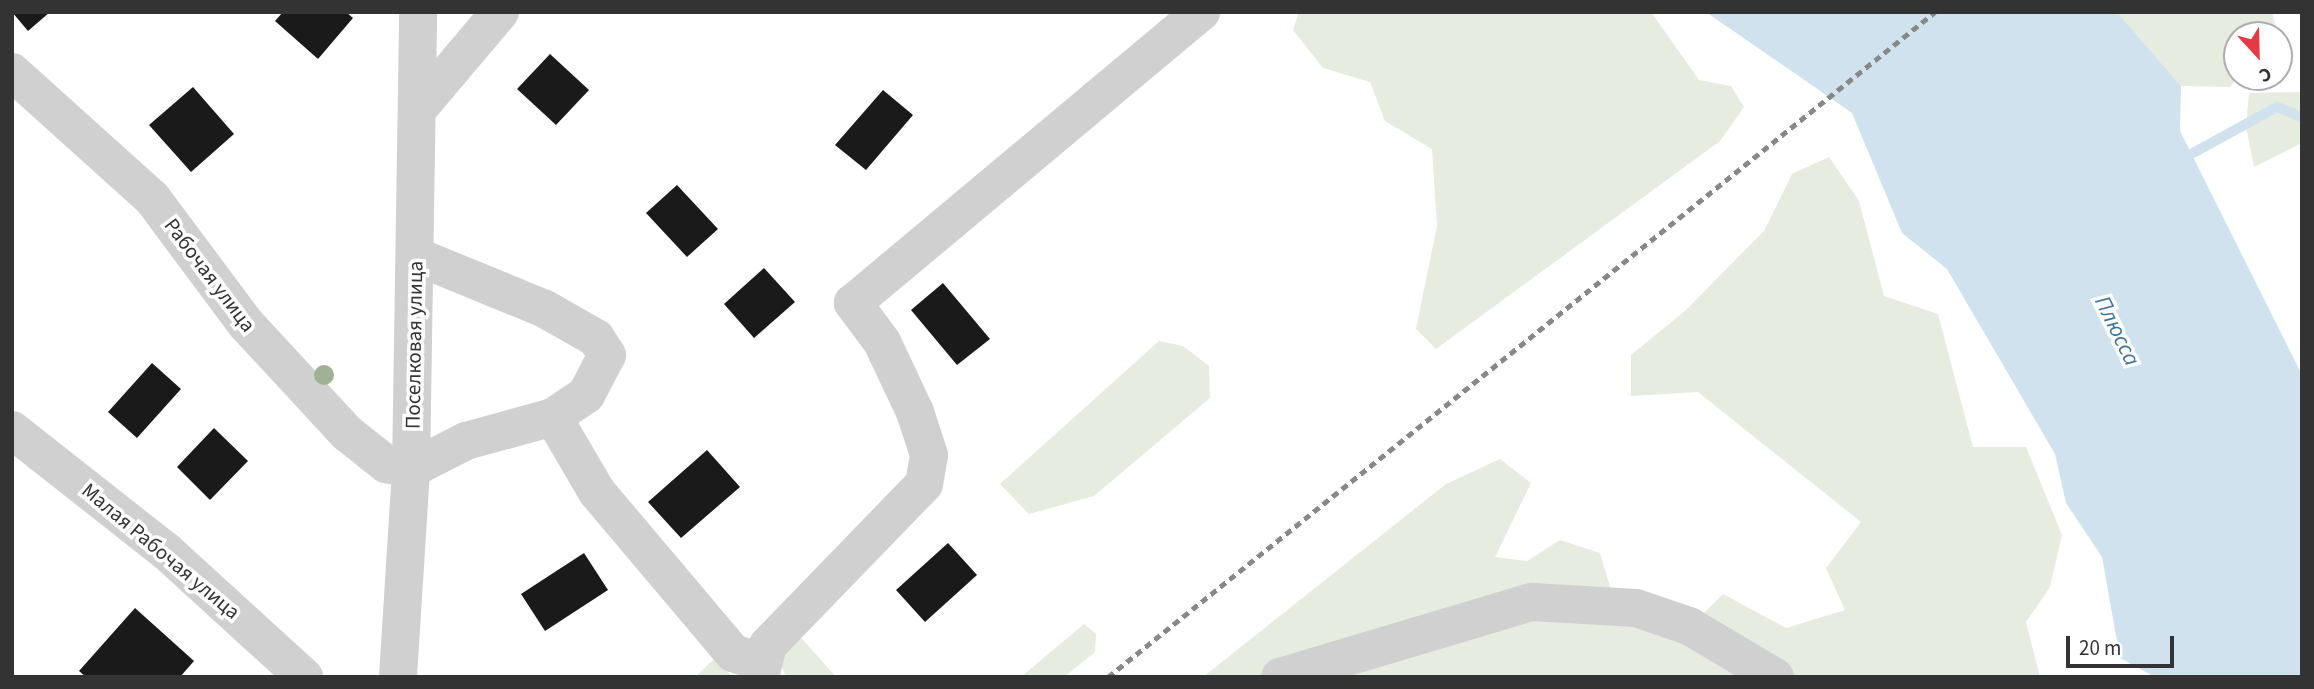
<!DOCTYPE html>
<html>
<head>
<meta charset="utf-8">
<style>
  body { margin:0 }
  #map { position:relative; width:2314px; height:689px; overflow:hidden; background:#fff; font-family:"Source Sans 3",sans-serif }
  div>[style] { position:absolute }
  .green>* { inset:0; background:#e6ecdf }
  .water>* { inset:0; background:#cfe2ee }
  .stream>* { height:10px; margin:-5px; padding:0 5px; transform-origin:5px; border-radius:5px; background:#cfe2ee }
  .building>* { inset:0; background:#1a1a1a }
  .minor>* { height:38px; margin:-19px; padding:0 19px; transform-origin:19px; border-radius:19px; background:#d0d0d0 }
  .rail>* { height:5px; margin-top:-2.5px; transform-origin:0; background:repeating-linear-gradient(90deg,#888 0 7px,transparent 0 12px) }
  .trees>* { width:20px; height:20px; margin:-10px; border-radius:50%; background:#a2b095 }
  span { translate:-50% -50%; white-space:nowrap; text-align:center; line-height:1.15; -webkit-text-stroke:7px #fff; paint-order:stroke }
  .street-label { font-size:21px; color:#333 }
  .water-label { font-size:23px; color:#3f7597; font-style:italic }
  .frame { position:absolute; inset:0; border:14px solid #333; pointer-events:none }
  .north { position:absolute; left:2223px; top:21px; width:70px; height:70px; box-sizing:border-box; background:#fff; border:2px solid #adadad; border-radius:50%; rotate:158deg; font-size:19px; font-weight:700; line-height:28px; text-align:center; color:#333 }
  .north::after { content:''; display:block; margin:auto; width:24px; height:32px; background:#e63946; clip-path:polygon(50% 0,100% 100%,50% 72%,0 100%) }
  .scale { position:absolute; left:2066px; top:636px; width:108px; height:32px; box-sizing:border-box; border:4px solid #333; border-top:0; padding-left:9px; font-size:21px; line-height:24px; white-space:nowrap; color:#333; -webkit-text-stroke:5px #fff; paint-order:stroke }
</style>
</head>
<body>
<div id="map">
  <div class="green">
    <i style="clip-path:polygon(1299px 12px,1651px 12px,1699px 80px,1731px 86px,1744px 107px,1720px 141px,1436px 349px,1416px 329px,1437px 226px,1432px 149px,1385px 121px,1370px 82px,1323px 68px,1293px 30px)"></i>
    <i style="clip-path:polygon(2117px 12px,2272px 12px,2277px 31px,2237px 35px,2238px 77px,2230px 87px,2181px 86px)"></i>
    <i style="clip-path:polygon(2302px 92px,2302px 143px,2254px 167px,2246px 127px,2249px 93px)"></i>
    <i style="clip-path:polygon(1829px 157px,1859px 201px,1884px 296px,1938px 314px,1973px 447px,2026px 447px,2062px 535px,2050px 587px,2026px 622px,2040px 677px,1203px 677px,1446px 484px,1500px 459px,1531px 483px,1495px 557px,1527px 561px,1560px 540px,1600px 553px,1619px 617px,1680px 637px,1723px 594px,1786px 628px,1845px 610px,1826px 568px,1861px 522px,1698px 392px,1631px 396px,1631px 355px,1685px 311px,1764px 231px,1792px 174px)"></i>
    <i style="clip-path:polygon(1159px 341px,1183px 346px,1209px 366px,1210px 398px,1094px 496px,1029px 514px,1000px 484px)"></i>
    <i style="clip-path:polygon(1084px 624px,1096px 634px,1095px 652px,1064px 677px,1021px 677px)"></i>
    <i style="clip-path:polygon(797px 633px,836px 677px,786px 677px,779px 661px)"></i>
    <i style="clip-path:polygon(715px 658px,732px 677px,695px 677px)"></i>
  </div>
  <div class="water">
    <i style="clip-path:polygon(1706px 12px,2117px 12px,2181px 86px,2180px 131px,2302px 375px,2302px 677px,2155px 677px,2120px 658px,2102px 557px,2066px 503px,2055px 454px,1947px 269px,1902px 233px,1852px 113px)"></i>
  </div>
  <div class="stream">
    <i style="left:2193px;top:153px;width:96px;rotate:-28.7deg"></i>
    <i style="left:2277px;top:107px;width:27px;rotate:22deg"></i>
  </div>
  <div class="building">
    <i style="clip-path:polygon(12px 12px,50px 12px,28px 31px)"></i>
    <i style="clip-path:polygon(283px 12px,346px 12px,353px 18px,318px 59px,275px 21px)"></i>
    <i style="clip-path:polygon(550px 54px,589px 90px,556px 125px,517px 89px)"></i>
    <i style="clip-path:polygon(193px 87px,234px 134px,191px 172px,149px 125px)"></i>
    <i style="clip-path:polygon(883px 90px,913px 115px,866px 170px,835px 145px)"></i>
    <i style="clip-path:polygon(677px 185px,718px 229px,687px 257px,646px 213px)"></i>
    <i style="clip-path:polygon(764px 268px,795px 302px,754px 338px,724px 304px)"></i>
    <i style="clip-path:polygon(943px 283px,990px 339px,957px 365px,911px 310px)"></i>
    <i style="clip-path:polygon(152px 363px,181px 389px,137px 438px,108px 412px)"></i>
    <i style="clip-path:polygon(214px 428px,248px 461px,210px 500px,177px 467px)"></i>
    <i style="clip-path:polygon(707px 450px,740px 487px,681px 538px,648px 502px)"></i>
    <i style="clip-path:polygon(948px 543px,977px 575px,925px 622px,896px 590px)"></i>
    <i style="clip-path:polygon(584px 553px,608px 590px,545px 631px,521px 594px)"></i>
    <i style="clip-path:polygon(135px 608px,194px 661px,180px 677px,86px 677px,79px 671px)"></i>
  </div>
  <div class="minor">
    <i style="left:12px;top:72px;width:188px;rotate:42deg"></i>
    <i style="left:152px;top:198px;width:157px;rotate:53.3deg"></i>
    <i style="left:246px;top:324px;width:149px;rotate:47.2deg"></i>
    <i style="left:347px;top:433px;width:50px;rotate:38.5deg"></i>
    <i style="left:386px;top:464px;width:25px;rotate:11deg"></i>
    <i style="left:411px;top:469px;width:62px;rotate:-27deg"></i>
    <i style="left:466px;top:441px;width:90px;rotate:-15.4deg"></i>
    <i style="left:553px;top:417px;width:40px;rotate:-34deg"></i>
    <i style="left:586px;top:395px;width:45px;rotate:-62.3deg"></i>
    <i style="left:607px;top:355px;width:20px;rotate:-123deg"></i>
    <i style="left:596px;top:338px;width:59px;rotate:-150.4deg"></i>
    <i style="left:545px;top:309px;width:139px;rotate:-157.7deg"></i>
    <i style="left:418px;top:109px;width:127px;rotate:-49.8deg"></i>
    <i style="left:553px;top:417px;width:87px;rotate:59.6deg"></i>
    <i style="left:597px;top:492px;width:211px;rotate:49.8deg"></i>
    <i style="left:733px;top:653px;width:28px;rotate:19deg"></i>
    <i style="left:12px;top:430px;width:196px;rotate:38.2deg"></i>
    <i style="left:166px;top:551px;width:187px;rotate:42.4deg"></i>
    <i style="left:398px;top:677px;width:208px;rotate:-86.4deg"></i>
    <i style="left:411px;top:469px;width:457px;rotate:-89.1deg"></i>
    <i style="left:760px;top:677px;width:33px;rotate:-76deg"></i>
    <i style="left:768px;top:645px;width:224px;rotate:-45.9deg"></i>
    <i style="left:924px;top:484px;width:29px;rotate:-80deg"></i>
    <i style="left:929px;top:455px;width:45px;rotate:-108deg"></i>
    <i style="left:915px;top:412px;width:77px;rotate:-115.2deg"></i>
    <i style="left:882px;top:342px;width:49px;rotate:-126.6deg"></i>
    <i style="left:853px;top:303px;width:454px;rotate:-39.9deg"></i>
    <i style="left:1280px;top:677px;width:263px;rotate:-16.6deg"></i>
    <i style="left:1532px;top:602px;width:104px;rotate:3.3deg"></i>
    <i style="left:1636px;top:608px;width:56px;rotate:18.8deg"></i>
    <i style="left:1689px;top:626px;width:100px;rotate:30.7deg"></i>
  </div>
  <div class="rail">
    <i style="left:1108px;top:677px;width:1061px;rotate:-38.8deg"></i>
  </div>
  <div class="trees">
    <i style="left:324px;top:375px"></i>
  </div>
  <div class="street-label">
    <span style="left:210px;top:275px;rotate:53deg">Рабочая улица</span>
    <span style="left:414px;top:345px;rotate:-89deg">Поселковая улица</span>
    <span style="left:161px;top:551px;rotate:40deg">Малая Рабочая улица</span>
  </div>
  <div class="water-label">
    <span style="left:2117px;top:331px;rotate:64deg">Плюсса</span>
  </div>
  <div class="frame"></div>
  <div class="north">С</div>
  <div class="scale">20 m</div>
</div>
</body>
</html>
